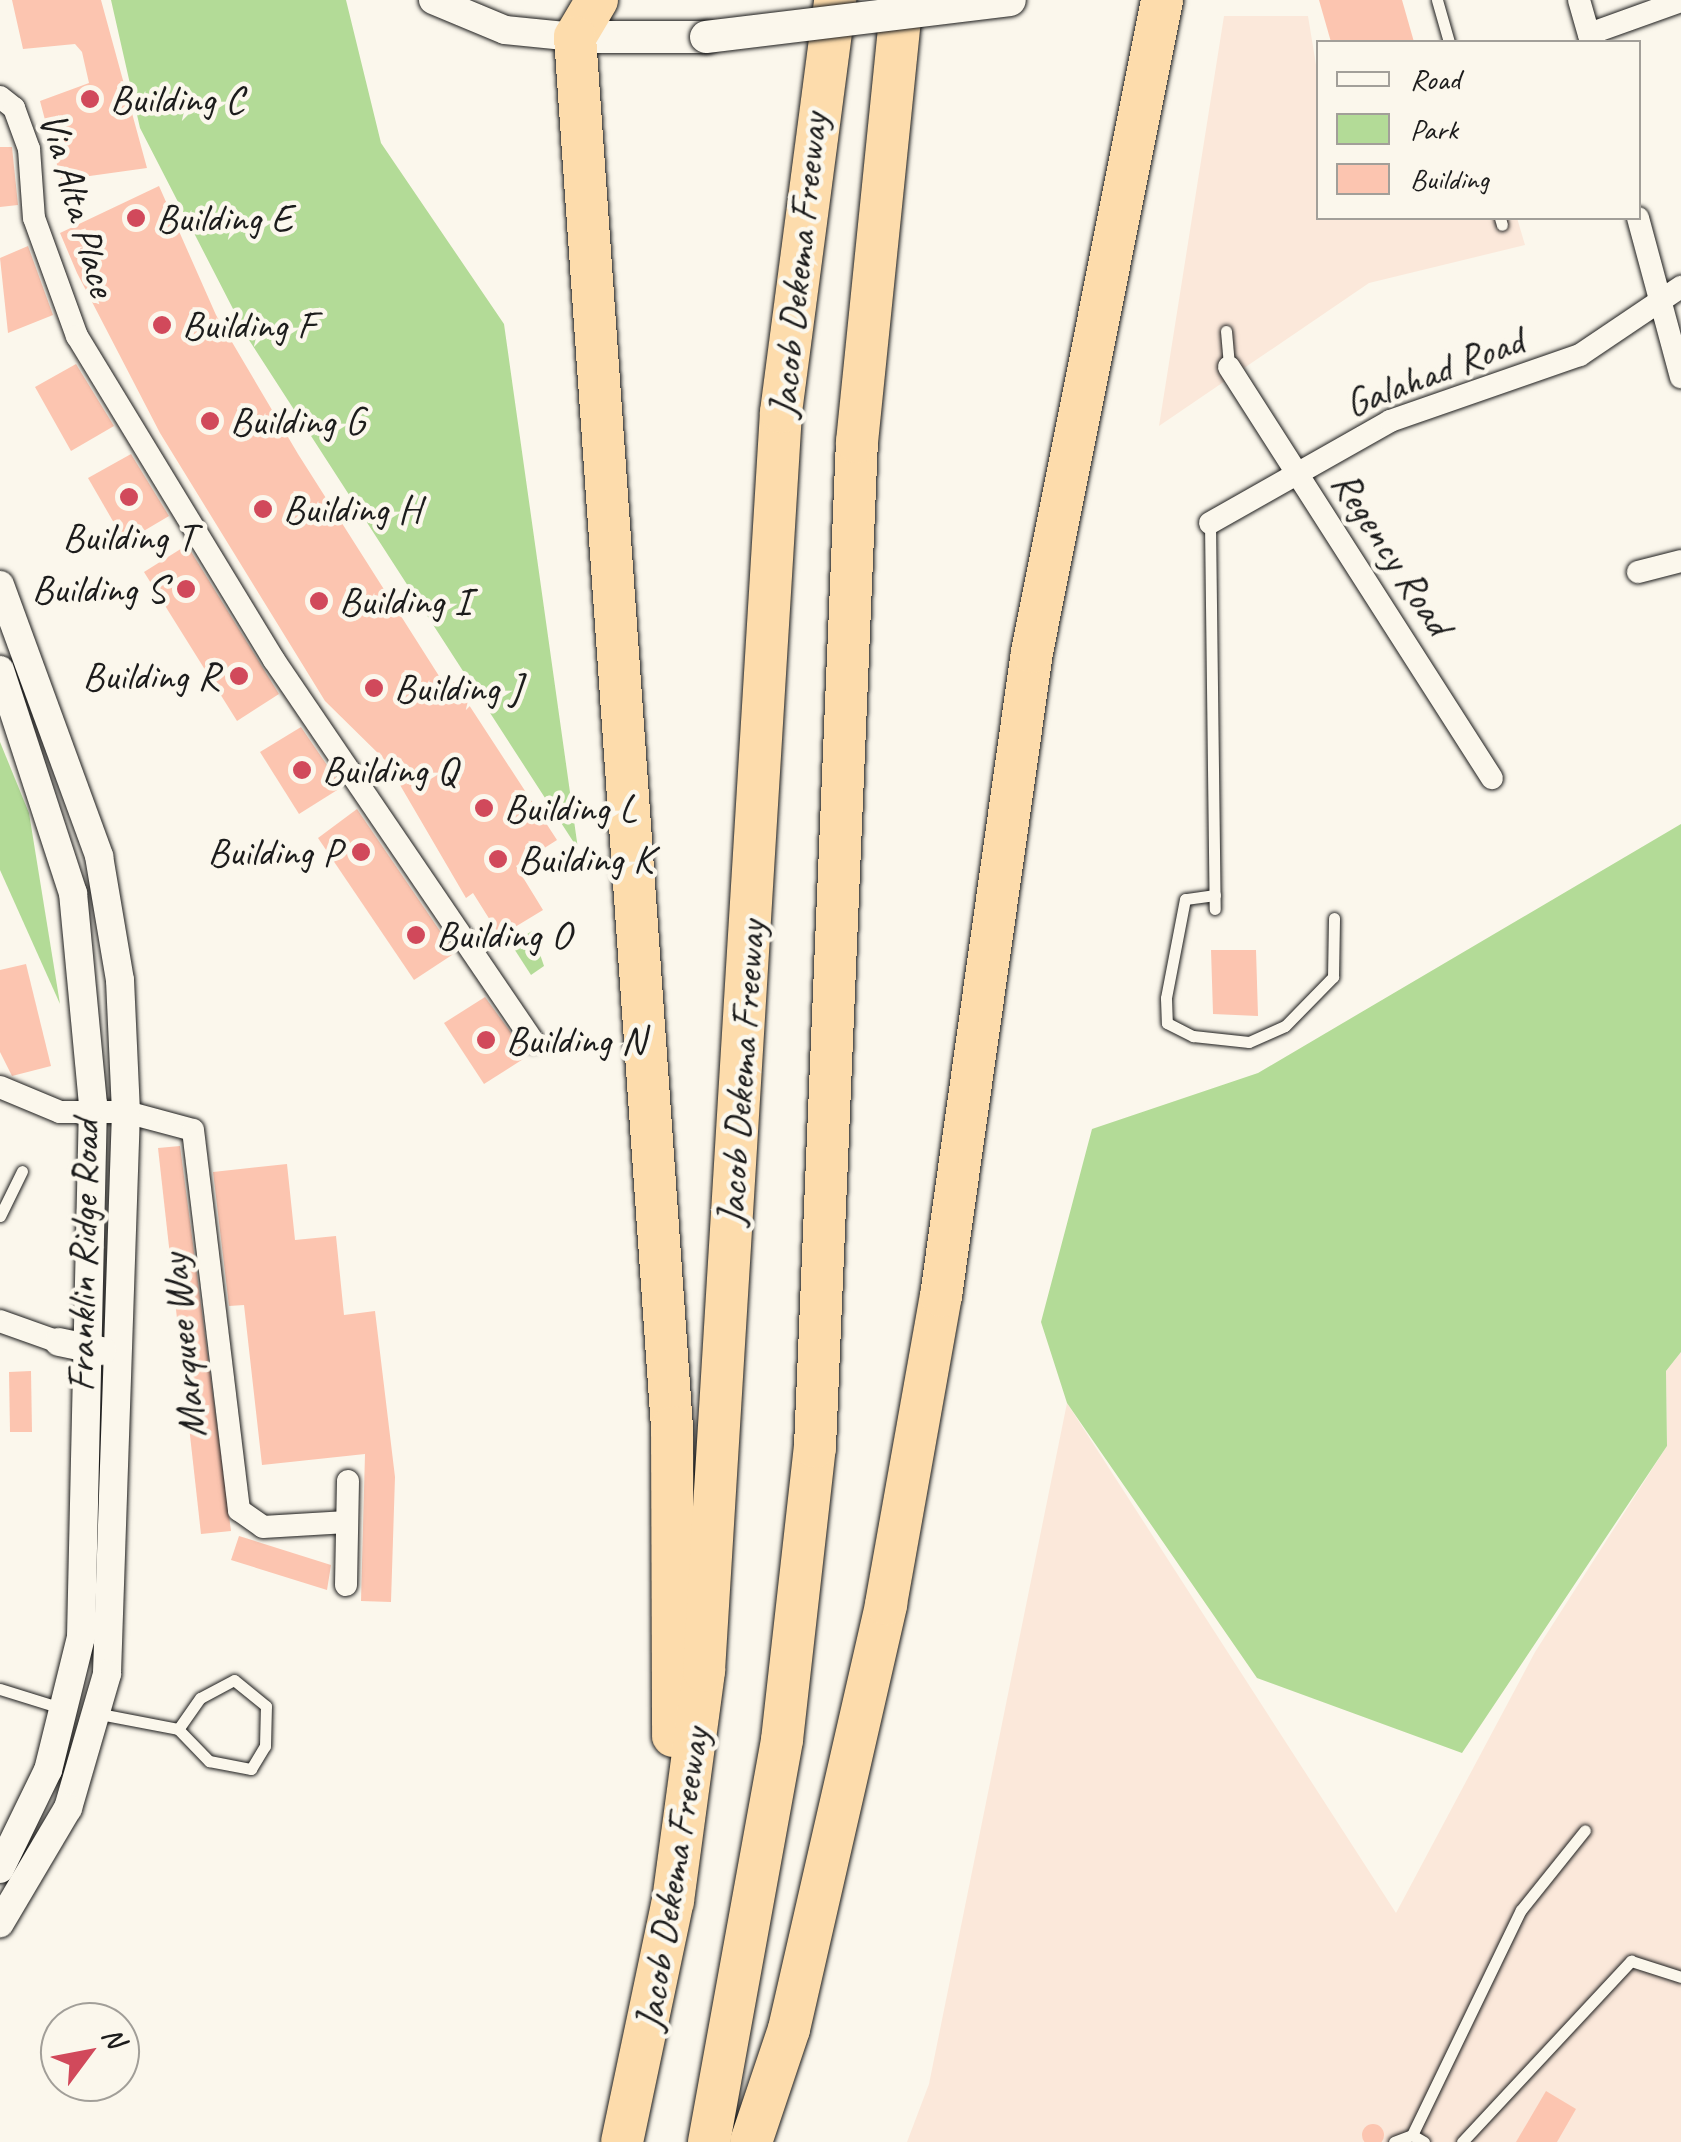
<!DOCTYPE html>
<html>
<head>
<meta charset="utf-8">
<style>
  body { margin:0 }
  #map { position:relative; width:1681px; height:2142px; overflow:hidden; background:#fbf7ec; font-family:Caveat,sans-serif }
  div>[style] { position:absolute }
  .built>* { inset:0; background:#fbe8da }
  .green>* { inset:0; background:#b3db97 }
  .building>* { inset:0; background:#fcc5b0 }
  .round { border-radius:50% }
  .roads { filter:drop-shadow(0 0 2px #1c1c1c) drop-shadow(0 0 2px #1c1c1c) }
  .service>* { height:11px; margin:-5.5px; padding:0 5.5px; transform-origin:5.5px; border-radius:5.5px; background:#fbf7ec }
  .minor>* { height:22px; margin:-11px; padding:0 11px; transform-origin:11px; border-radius:11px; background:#fbf7ec }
  .tertiary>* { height:28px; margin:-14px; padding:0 14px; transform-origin:14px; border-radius:14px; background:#fbf7ec }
  .secondary>* { height:32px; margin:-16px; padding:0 16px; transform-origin:16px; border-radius:16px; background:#fbf7ec }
  .motorway>* { height:42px; margin:-21px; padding:0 21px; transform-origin:21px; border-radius:21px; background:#fddcac }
  .bridges { filter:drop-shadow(0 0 2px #1c1c1c) drop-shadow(0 0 2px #1c1c1c) }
  .secondary-bridge>* { height:32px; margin:-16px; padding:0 16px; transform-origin:16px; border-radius:16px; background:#fbf7ec }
  .dots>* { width:28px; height:28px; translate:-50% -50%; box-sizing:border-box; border:5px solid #fbf7ec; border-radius:50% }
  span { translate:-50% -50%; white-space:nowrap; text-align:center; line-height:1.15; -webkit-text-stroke:9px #fbf7ec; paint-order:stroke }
  .poi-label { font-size:40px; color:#1c1c1c }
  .left { translate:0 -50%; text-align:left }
  .right { translate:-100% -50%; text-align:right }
  .street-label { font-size:40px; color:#1c1c1c }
  .legend { position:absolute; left:1316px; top:40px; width:325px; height:180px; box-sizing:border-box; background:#fbf7ec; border:2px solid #a29f99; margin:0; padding:12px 18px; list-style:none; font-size:30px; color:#1c1c1c }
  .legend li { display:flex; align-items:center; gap:20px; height:50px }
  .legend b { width:50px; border:2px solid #a29f99 }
  .north { position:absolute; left:40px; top:2002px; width:100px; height:100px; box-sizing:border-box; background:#fbf7ec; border:2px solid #a29f99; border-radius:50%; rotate:58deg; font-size:28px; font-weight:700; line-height:40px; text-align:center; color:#1c1c1c }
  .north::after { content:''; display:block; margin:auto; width:35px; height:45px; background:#d1495b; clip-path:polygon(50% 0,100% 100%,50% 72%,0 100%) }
</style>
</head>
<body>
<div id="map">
  <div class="built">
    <i style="clip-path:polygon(1224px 16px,1308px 16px,1318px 77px,1318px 218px,1517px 218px,1525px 245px,1369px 283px,1159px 426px)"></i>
    <i style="clip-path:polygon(1681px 1352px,1681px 2142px,907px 2142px,929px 2084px,1067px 1403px,1396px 1913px,1535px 1652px,1667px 1446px,1666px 1371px)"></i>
  </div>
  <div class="green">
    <i style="clip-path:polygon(111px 0,346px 0,381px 143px,504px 324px,578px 849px,249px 340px,140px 128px)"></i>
    <i style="clip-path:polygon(0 742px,29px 813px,60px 1004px,0 870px)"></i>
    <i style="clip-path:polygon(1681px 824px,1681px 1352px,1666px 1371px,1667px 1446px,1462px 1753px,1257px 1678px,1067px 1403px,1041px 1322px,1092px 1129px,1258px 1073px)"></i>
    <i style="clip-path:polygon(532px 931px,544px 966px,531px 975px,511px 944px)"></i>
  </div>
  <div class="building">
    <i style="clip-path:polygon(12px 0,101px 0,147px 168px,61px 180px,40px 101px,89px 83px,82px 52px,75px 44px,23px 49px)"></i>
    <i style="clip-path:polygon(1319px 0,1402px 0,1414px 42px,1331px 42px)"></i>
    <i style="clip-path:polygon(0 147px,12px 147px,18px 205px,0 207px)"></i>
    <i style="clip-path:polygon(159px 186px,216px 315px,298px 454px,446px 687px,454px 682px,557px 840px,516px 866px,543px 910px,500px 936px,473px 893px,466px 898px,386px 761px,325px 701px,160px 433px,77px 273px,60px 233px)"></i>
    <i style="clip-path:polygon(28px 246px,53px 315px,8px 333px,0 258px)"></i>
    <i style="clip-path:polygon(76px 364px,114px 426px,71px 451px,35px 387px)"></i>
    <i style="clip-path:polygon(131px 454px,169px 516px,125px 542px,88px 478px)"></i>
    <i style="clip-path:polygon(187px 545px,279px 694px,237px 721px,144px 572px)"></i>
    <i style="clip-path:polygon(301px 727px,342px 787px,299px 814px,260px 752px)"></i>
    <i style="clip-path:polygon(357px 809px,455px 953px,414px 980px,318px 838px)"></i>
    <i style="clip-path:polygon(1211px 950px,1256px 950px,1258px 1016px,1213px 1014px)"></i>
    <i style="clip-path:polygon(26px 964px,51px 1066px,12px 1076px,0 1052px,0 970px)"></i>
    <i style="clip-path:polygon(485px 997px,528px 1056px,484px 1084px,444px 1023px)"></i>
    <i style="clip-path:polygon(180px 1146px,231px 1531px,201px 1534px,158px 1148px)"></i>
    <i style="clip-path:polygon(287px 1164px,295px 1240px,336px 1236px,344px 1315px,375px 1311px,395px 1477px,391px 1602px,361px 1601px,365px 1454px,262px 1465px,244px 1305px,229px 1306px,213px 1172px)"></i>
    <i style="clip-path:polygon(31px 1371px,32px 1432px,10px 1432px,9px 1372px)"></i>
    <i style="clip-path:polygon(239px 1536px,331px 1565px,327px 1590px,231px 1560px)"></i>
    <i style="clip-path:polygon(1546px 2091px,1576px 2109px,1557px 2142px,1516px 2142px)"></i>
    <i class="round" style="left:1362px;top:2124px;width:22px;height:22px"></i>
  </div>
  <div class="roads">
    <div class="service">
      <i style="left:1437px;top:0;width:44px;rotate:74.1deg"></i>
      <i style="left:1500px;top:218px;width:7px;rotate:74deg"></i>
      <i style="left:1226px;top:331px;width:36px;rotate:85deg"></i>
      <i style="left:1210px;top:523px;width:386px;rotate:89.3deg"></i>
      <i style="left:1215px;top:895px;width:30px;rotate:172deg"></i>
      <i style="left:1185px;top:899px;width:101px;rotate:100.9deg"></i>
      <i style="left:1166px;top:998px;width:25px;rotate:88deg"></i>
      <i style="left:1167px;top:1023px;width:29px;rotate:27deg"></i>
      <i style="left:1193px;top:1036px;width:56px;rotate:6.1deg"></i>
      <i style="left:1249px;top:1042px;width:39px;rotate:-24deg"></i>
      <i style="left:1285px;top:1026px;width:69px;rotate:-45.6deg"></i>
      <i style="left:1333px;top:977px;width:59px;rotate:-89deg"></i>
      <i style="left:0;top:1216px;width:50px;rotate:-63.9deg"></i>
      <i style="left:0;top:1689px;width:64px;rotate:17.3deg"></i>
      <i style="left:100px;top:1714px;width:79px;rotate:10.9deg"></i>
      <i style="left:178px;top:1729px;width:45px;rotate:45.9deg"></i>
      <i style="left:209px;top:1761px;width:43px;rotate:10.8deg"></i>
      <i style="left:251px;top:1769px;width:27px;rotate:-59deg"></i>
      <i style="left:265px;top:1746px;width:40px;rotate:-88.6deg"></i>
      <i style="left:266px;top:1706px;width:41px;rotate:-140.9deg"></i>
      <i style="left:234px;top:1680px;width:38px;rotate:152deg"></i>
      <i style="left:200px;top:1698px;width:38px;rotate:125deg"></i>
      <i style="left:1394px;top:2142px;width:19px;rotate:-21deg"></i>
      <i style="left:1424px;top:2142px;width:14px;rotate:-150deg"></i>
      <i style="left:1412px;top:2135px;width:250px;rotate:-64.2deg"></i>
      <i style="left:1521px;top:1910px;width:102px;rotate:-51.3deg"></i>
      <i style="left:1462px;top:2142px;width:248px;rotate:-47deg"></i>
      <i style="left:1631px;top:1961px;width:52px;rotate:17.7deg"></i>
    </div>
    <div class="minor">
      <i style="left:1579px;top:0;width:44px;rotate:74.1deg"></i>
      <i style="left:1589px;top:34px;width:98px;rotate:-19.7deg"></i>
      <i style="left:0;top:97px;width:18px;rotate:38deg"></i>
      <i style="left:14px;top:108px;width:44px;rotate:69.9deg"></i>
      <i style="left:29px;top:149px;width:69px;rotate:85.9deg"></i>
      <i style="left:34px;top:218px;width:126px;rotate:70deg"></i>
      <i style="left:77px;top:336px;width:379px;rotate:58.7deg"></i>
      <i style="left:274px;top:660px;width:461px;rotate:55.8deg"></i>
      <i style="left:1638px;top:218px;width:165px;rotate:74.9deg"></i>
      <i style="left:1229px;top:367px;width:488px;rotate:57.4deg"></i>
      <i style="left:1210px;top:523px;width:207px;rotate:-29.5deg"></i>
      <i style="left:1390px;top:421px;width:201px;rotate:-19.2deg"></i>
      <i style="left:1580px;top:355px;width:122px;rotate:-34deg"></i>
      <i style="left:1638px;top:572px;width:44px;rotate:-14.3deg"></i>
      <i style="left:0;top:1087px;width:65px;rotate:22.6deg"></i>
      <i style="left:60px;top:1112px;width:66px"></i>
      <i style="left:126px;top:1112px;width:69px;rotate:15deg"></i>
      <i style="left:193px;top:1130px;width:383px;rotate:83.1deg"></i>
      <i style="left:239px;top:1510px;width:29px;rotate:35deg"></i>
      <i style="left:263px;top:1527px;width:84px;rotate:-3.4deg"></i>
      <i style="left:0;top:1321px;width:63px;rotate:19.6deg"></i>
      <i style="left:346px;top:1585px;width:104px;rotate:-88.9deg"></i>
    </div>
    <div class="tertiary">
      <i style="left:433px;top:0;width:78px;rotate:22.6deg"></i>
      <i style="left:505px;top:30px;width:70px;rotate:5.7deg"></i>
      <i style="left:0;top:585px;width:289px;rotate:69.9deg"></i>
      <i style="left:99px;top:856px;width:126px;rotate:80.4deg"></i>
      <i style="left:120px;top:980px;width:132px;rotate:87.4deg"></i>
      <i style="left:126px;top:1112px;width:562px;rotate:91.94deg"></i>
      <i style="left:107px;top:1674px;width:140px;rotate:106.2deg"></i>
      <i style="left:68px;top:1808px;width:134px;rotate:120.6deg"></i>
      <i style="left:0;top:670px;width:235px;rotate:71.9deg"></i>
      <i style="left:73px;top:893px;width:212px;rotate:84.6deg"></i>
      <i style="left:93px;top:1104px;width:533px;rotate:91.29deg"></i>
      <i style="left:81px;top:1637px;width:137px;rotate:103.9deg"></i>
      <i style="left:48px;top:1770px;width:110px;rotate:115.9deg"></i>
      <i style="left:59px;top:1342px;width:44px;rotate:11.8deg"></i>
    </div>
    <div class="secondary">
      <i style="left:575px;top:37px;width:131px"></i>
    </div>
    <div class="motorway">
      <i style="left:597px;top:0;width:43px;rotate:120.7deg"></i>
      <i style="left:575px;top:37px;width:1393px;rotate:86.01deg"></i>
      <i style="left:672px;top:1427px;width:309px;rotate:89.8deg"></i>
      <i style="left:622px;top:2142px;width:246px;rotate:-78.1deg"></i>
      <i style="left:673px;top:1901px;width:232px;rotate:-82.3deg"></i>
      <i style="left:704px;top:1671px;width:1261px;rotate:-86.5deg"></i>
      <i style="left:781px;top:412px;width:416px;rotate:-82.5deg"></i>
      <i style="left:709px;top:2142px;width:409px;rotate:-79.7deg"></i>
      <i style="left:782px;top:1740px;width:295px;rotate:-83.6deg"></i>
      <i style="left:815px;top:1447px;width:1006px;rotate:-87.61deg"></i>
      <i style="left:857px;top:442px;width:444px;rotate:-84.2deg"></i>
      <i style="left:751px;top:2142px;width:119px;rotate:-71.4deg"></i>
      <i style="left:789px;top:2029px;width:436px;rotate:-77.1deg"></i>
      <i style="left:886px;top:1604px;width:313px;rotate:-79.9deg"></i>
      <i style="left:941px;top:1296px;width:650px;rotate:-81.96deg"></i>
      <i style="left:1032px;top:652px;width:665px;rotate:-78.72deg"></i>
    </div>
  </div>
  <div class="bridges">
    <div class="secondary-bridge">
      <i style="left:706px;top:37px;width:306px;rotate:-6.9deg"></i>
    </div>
  </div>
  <div class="dots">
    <i style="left:90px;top:99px;background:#d1495b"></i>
    <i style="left:136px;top:218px;background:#d1495b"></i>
    <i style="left:162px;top:325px;background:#d1495b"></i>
    <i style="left:210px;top:421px;background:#d1495b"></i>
    <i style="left:129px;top:497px;background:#d1495b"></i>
    <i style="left:263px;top:509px;background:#d1495b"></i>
    <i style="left:186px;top:589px;background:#d1495b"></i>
    <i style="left:319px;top:601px;background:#d1495b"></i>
    <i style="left:239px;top:676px;background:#d1495b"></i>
    <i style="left:374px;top:688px;background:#d1495b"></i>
    <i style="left:302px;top:770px;background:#d1495b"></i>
    <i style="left:484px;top:808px;background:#d1495b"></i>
    <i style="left:361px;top:852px;background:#d1495b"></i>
    <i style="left:498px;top:859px;background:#d1495b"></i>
    <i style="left:416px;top:935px;background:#d1495b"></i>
    <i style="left:486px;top:1040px;background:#d1495b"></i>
  </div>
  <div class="poi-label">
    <span class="left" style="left:110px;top:99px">Building C</span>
    <span class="left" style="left:156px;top:218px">Building E</span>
    <span class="left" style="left:182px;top:325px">Building F</span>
    <span class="left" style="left:230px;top:421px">Building G</span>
    <span class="left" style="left:283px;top:509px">Building H</span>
    <span style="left:129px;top:537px">Building T</span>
    <span class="right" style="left:166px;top:589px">Building S</span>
    <span class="left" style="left:339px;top:601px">Building I</span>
    <span class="right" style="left:219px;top:676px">Building R</span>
    <span class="left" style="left:394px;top:688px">Building J</span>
    <span class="left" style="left:322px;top:770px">Building Q</span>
    <span class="left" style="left:504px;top:808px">Building L</span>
    <span class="right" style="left:341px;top:852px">Building P</span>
    <span class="left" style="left:518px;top:859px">Building K</span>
    <span class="left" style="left:436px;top:935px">Building O</span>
    <span class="left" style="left:506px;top:1040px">Building N</span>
  </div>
  <div class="street-label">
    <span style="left:78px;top:204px;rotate:74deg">Via Alta Place</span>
    <span style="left:798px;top:265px;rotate:-84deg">Jacob Dekema Freeway</span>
    <span style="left:1434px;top:372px;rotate:-21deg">Galahad Road</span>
    <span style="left:1392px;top:553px;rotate:57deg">Regency Road</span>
    <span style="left:741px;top:1073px;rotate:-86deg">Jacob Dekema Freeway</span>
    <span style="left:83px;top:1256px;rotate:-89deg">Franklin Ridge Road</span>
    <span style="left:183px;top:1346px;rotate:-96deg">Marquee Way</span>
    <span style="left:672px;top:1879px;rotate:-81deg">Jacob Dekema Freeway</span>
  </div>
  <ul class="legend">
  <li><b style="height:12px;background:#fbf7ec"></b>Road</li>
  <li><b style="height:28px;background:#b3db97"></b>Park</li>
  <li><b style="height:28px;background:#fcc5b0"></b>Building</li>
  </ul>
  <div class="north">N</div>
</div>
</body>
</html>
